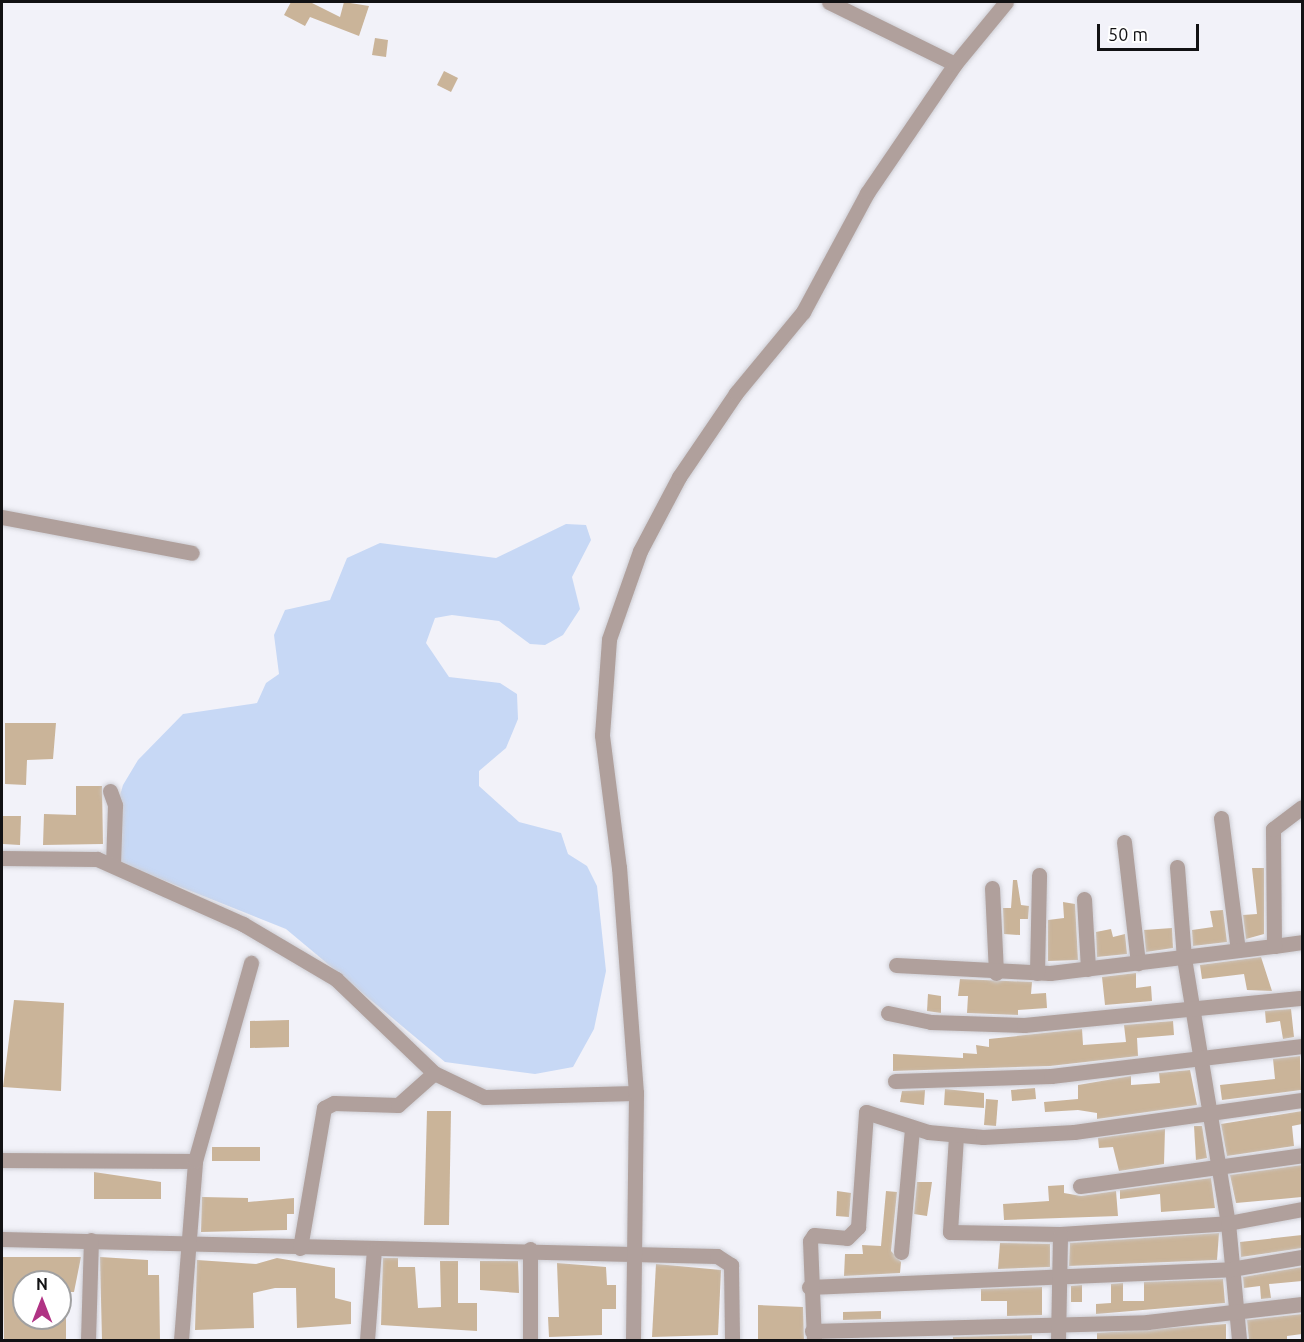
<!DOCTYPE html>
<html>
<head>
<meta charset="utf-8">
<style>
  body { margin:0 }
  #map { position:relative; width:1304px; height:1342px; overflow:hidden; background:#f2f2f9; font-family:Ubuntu,sans-serif }
  div>[style] { position:absolute }
  .water>* { inset:0; background:#c7d8f5 }
  .building>* { inset:0; background:#cab499 }
  .roads { filter:drop-shadow(0 0 2px #ceced4) drop-shadow(0 0 2px #ceced4) }
  .minor>* { height:15px; margin:-7.5px; padding:0 7.5px; transform-origin:7.5px; border-radius:7.5px; background:#b0a09c }
  span { translate:-50% -50%; white-space:nowrap; text-align:center; line-height:1.15; -webkit-text-stroke:4.5px #fff; paint-order:stroke }
  .frame { position:absolute; inset:0; border:3px solid #121214; pointer-events:none }
  .north { position:absolute; left:12px; top:1270px; width:60px; height:60px; box-sizing:border-box; background:#fff; border:2px solid #a0a0a1; border-radius:50%; rotate:0deg; font-size:16px; font-weight:700; line-height:24px; text-align:center; color:#121214 }
  .north::after { content:''; display:block; margin:auto; width:21px; height:27px; background:#b03384; clip-path:polygon(50% 0,100% 100%,50% 72%,0 100%) }
  .scale { position:absolute; left:1097px; top:24px; width:102px; height:27px; box-sizing:border-box; border:3px solid #121214; border-top:0; padding-left:8px; font-size:18px; line-height:21px; white-space:nowrap; color:#121214; -webkit-text-stroke:4px #fff; paint-order:stroke }
</style>
</head>
<body>
<div id="map">
  <div class="water">
    <i style="clip-path:polygon(566px 524px,586px 525px,591px 540px,572px 577px,580px 609px,563px 635px,545px 645px,530px 644px,499px 621px,452px 615px,435px 618px,426px 643px,449px 677px,500px 683px,517px 694px,518px 719px,506px 748px,479px 771px,479px 786px,519px 822px,561px 833px,568px 854px,587px 866px,597px 886px,606px 971px,594px 1029px,573px 1067px,535px 1074px,445px 1062px,286px 929px,118px 862px,115px 813px,123px 785px,138px 760px,183px 714px,257px 703px,266px 683px,279px 674px,274px 635px,285px 610px,330px 600px,347px 558px,380px 543px,496px 558px)"></i>
  </div>
  <div class="building">
    <i style="clip-path:polygon(291px 2px,310px 2px,340px 17px,344px 2px,369px 6px,359px 36px,310px 17px,305px 26px,284px 15px)"></i>
    <i style="clip-path:polygon(375px 38px,388px 40px,386px 57px,372px 55px)"></i>
    <i style="clip-path:polygon(444px 71px,458px 78px,451px 92px,437px 85px)"></i>
    <i style="clip-path:polygon(5px 723px,56px 723px,53px 759px,27px 760px,26px 785px,5px 784px)"></i>
    <i style="clip-path:polygon(76px 786px,102px 786px,103px 844px,43px 845px,44px 814px,76px 815px)"></i>
    <i style="clip-path:polygon(3px 816px,21px 816px,20px 845px,3px 844px)"></i>
    <i style="clip-path:polygon(1252px 868px,1264px 868px,1264px 934px,1246px 939px,1243px 915px,1257px 914px)"></i>
    <i style="clip-path:polygon(1013px 880px,1017px 880px,1021px 905px,1029px 906px,1028px 919px,1020px 919px,1020px 935px,1004px 934px,1003px 908px,1011px 908px)"></i>
    <i style="clip-path:polygon(1063px 902px,1075px 904px,1078px 960px,1048px 961px,1048px 920px,1064px 918px)"></i>
    <i style="clip-path:polygon(1223px 910px,1227px 942px,1193px 946px,1192px 930px,1213px 927px,1210px 911px)"></i>
    <i style="clip-path:polygon(1172px 928px,1173px 948px,1146px 952px,1144px 930px)"></i>
    <i style="clip-path:polygon(1111px 929px,1113px 937px,1125px 934px,1127px 954px,1097px 957px,1096px 932px)"></i>
    <i style="clip-path:polygon(1261px 957px,1272px 991px,1247px 990px,1244px 974px,1202px 979px,1200px 965px)"></i>
    <i style="clip-path:polygon(1136px 973px,1136px 988px,1151px 986px,1152px 1001px,1105px 1005px,1102px 977px)"></i>
    <i style="clip-path:polygon(960px 979px,1032px 982px,1031px 994px,1046px 993px,1047px 1008px,1018px 1010px,1018px 1015px,967px 1013px,968px 996px,958px 996px)"></i>
    <i style="clip-path:polygon(928px 994px,941px 996px,941px 1013px,927px 1011px)"></i>
    <i style="clip-path:polygon(14px 1000px,64px 1003px,61px 1091px,3px 1087px)"></i>
    <i style="clip-path:polygon(1291px 1009px,1294px 1037px,1283px 1039px,1280px 1021px,1266px 1023px,1265px 1011px)"></i>
    <i style="clip-path:polygon(289px 1020px,289px 1047px,250px 1048px,250px 1021px)"></i>
    <i style="clip-path:polygon(1173px 1021px,1174px 1035px,1137px 1038px,1138px 1056px,1050px 1066px,893px 1071px,893px 1054px,963px 1058px,963px 1053px,977px 1054px,976px 1045px,989px 1047px,989px 1039px,1082px 1029px,1083px 1045px,1126px 1042px,1124px 1025px)"></i>
    <i style="clip-path:polygon(1300px 1056px,1301px 1090px,1222px 1100px,1220px 1085px,1275px 1079px,1273px 1059px)"></i>
    <i style="clip-path:polygon(1190px 1070px,1197px 1105px,1097px 1119px,1097px 1113px,1078px 1110px,1045px 1112px,1044px 1102px,1078px 1099px,1078px 1085px,1131px 1076px,1131px 1085px,1160px 1083px,1159px 1073px)"></i>
    <i style="clip-path:polygon(1035px 1088px,1036px 1099px,1012px 1101px,1011px 1090px)"></i>
    <i style="clip-path:polygon(945px 1089px,984px 1093px,984px 1108px,944px 1105px)"></i>
    <i style="clip-path:polygon(925px 1090px,924px 1105px,900px 1102px,902px 1091px)"></i>
    <i style="clip-path:polygon(986px 1099px,998px 1100px,996px 1126px,984px 1125px)"></i>
    <i style="clip-path:polygon(427px 1111px,451px 1111px,449px 1225px,424px 1225px)"></i>
    <i style="clip-path:polygon(1302px 1111px,1302px 1124px,1292px 1126px,1294px 1146px,1227px 1156px,1221px 1124px)"></i>
    <i style="clip-path:polygon(1194px 1126px,1202px 1126px,1207px 1158px,1196px 1160px)"></i>
    <i style="clip-path:polygon(1165px 1129px,1164px 1164px,1119px 1171px,1113px 1147px,1099px 1148px,1098px 1138px)"></i>
    <i style="clip-path:polygon(212px 1147px,260px 1147px,260px 1161px,212px 1161px)"></i>
    <i style="clip-path:polygon(1302px 1165px,1302px 1197px,1236px 1203px,1230px 1175px)"></i>
    <i style="clip-path:polygon(94px 1172px,161px 1182px,161px 1199px,94px 1199px)"></i>
    <i style="clip-path:polygon(1211px 1178px,1215px 1208px,1161px 1212px,1160px 1194px,1120px 1199px,1120px 1190px)"></i>
    <i style="clip-path:polygon(917px 1182px,932px 1182px,927px 1216px,914px 1214px)"></i>
    <i style="clip-path:polygon(1064px 1185px,1064px 1193px,1081px 1196px,1116px 1191px,1118px 1216px,1004px 1220px,1003px 1204px,1049px 1201px,1048px 1186px)"></i>
    <i style="clip-path:polygon(837px 1191px,851px 1193px,849px 1217px,836px 1216px)"></i>
    <i style="clip-path:polygon(886px 1191px,897px 1192px,891px 1251px,901px 1262px,900px 1273px,844px 1276px,845px 1254px,863px 1254px,862px 1245px,881px 1246px)"></i>
    <i style="clip-path:polygon(202px 1197px,248px 1198px,248px 1202px,294px 1198px,294px 1214px,287px 1214px,287px 1230px,201px 1232px)"></i>
    <i style="clip-path:polygon(1219px 1233px,1217px 1260px,1069px 1266px,1070px 1243px)"></i>
    <i style="clip-path:polygon(1302px 1235px,1302px 1248px,1241px 1257px,1240px 1242px)"></i>
    <i style="clip-path:polygon(1000px 1243px,1050px 1244px,1050px 1267px,998px 1269px)"></i>
    <i style="clip-path:polygon(3px 1257px,81px 1257px,74px 1292px,60px 1292px,60px 1282px,24px 1282px,24px 1318px,66px 1318px,66px 1341px,4px 1341px)"></i>
    <i style="clip-path:polygon(100px 1257px,148px 1260px,148px 1275px,159px 1275px,160px 1341px,102px 1341px)"></i>
    <i style="clip-path:polygon(277px 1258px,335px 1268px,335px 1298px,351px 1302px,351px 1324px,297px 1328px,296px 1288px,275px 1288px,253px 1293px,254px 1328px,195px 1330px,197px 1260px,256px 1264px)"></i>
    <i style="clip-path:polygon(383px 1258px,398px 1258px,398px 1267px,415px 1267px,418px 1308px,441px 1307px,440px 1261px,458px 1261px,458px 1303px,477px 1303px,477px 1331px,381px 1325px)"></i>
    <i style="clip-path:polygon(480px 1261px,518px 1261px,519px 1293px,480px 1290px)"></i>
    <i style="clip-path:polygon(557px 1263px,606px 1267px,607px 1285px,616px 1285px,616px 1309px,602px 1309px,602px 1335px,549px 1337px,548px 1317px,559px 1317px)"></i>
    <i style="clip-path:polygon(656px 1264px,721px 1270px,718px 1335px,652px 1337px)"></i>
    <i style="clip-path:polygon(1302px 1267px,1302px 1281px,1269px 1284px,1271px 1298px,1261px 1299px,1260px 1286px,1244px 1288px,1243px 1277px)"></i>
    <i style="clip-path:polygon(1223px 1279px,1225px 1303px,1096px 1314px,1096px 1304px,1111px 1303px,1111px 1284px,1123px 1283px,1123px 1301px,1144px 1301px,1144px 1282px)"></i>
    <i style="clip-path:polygon(1082px 1285px,1082px 1302px,1071px 1302px,1071px 1286px)"></i>
    <i style="clip-path:polygon(1042px 1287px,1042px 1315px,1007px 1316px,1007px 1301px,981px 1301px,981px 1289px)"></i>
    <i style="clip-path:polygon(758px 1305px,803px 1307px,804px 1341px,758px 1341px)"></i>
    <i style="clip-path:polygon(881px 1311px,881px 1319px,843px 1320px,843px 1312px)"></i>
    <i style="clip-path:polygon(1302px 1314px,1302px 1334px,1287px 1336px,1287px 1341px,1249px 1341px,1247px 1320px)"></i>
    <i style="clip-path:polygon(1226px 1324px,1226px 1340px,1097px 1341px,1097px 1333px)"></i>
    <i style="clip-path:polygon(1032px 1335px,1032px 1341px,953px 1341px,953px 1337px)"></i>
  </div>
  <div class="roads">
    <div class="minor">
      <i style="left:829px;top:2px;width:140px;rotate:26.2deg"></i>
      <i style="left:2px;top:517px;width:193px;rotate:10.7deg"></i>
      <i style="left:110px;top:791px;width:15px;rotate:70deg"></i>
      <i style="left:115px;top:805px;width:60px;rotate:91.9deg"></i>
      <i style="left:1221px;top:818px;width:133px;rotate:82.7deg"></i>
      <i style="left:1124px;top:842px;width:122px;rotate:83.4deg"></i>
      <i style="left:2px;top:858px;width:95px;rotate:0.6deg"></i>
      <i style="left:97px;top:859px;width:160px;rotate:24deg"></i>
      <i style="left:243px;top:924px;width:108px;rotate:30.6deg"></i>
      <i style="left:336px;top:979px;width:136px;rotate:43.8deg"></i>
      <i style="left:434px;top:1073px;width:55px;rotate:25.6deg"></i>
      <i style="left:484px;top:1097px;width:152px;rotate:-1.5deg"></i>
      <i style="left:1177px;top:867px;width:91px;rotate:85.6deg"></i>
      <i style="left:1184px;top:958px;width:269px;rotate:80.6deg"></i>
      <i style="left:1228px;top:1223px;width:118px;rotate:84.6deg"></i>
      <i style="left:992px;top:888px;width:85px;rotate:87.3deg"></i>
      <i style="left:1084px;top:899px;width:70px;rotate:86.7deg"></i>
      <i style="left:1274px;top:946px;width:28px;rotate:-8deg"></i>
      <i style="left:896px;top:965px;width:154px;rotate:3deg"></i>
      <i style="left:1050px;top:973px;width:226px;rotate:-6.9deg"></i>
      <i style="left:1274px;top:946px;width:117px;rotate:-90.5deg"></i>
      <i style="left:1273px;top:829px;width:36px;rotate:-37deg"></i>
      <i style="left:1037px;top:973px;width:98px;rotate:-88.8deg"></i>
      <i style="left:888px;top:1013px;width:44px;rotate:11.8deg"></i>
      <i style="left:931px;top:1022px;width:93px;rotate:1.8deg"></i>
      <i style="left:1024px;top:1025px;width:277px;rotate:-5.6deg"></i>
      <i style="left:895px;top:1081px;width:156px;rotate:-1.8deg"></i>
      <i style="left:1051px;top:1076px;width:253px;rotate:-6.8deg"></i>
      <i style="left:956px;top:1136px;width:96px;rotate:93.6deg"></i>
      <i style="left:950px;top:1232px;width:110px;rotate:1deg"></i>
      <i style="left:1060px;top:1234px;width:168px;rotate:-3.7deg"></i>
      <i style="left:1228px;top:1223px;width:75px;rotate:-10.7deg"></i>
      <i style="left:2px;top:1160px;width:193px;rotate:0.3deg"></i>
      <i style="left:1080px;top:1186px;width:224px;rotate:-7.9deg"></i>
      <i style="left:2px;top:1239px;width:715px;rotate:1.36deg"></i>
      <i style="left:717px;top:1256px;width:17px;rotate:33deg"></i>
      <i style="left:731px;top:1265px;width:75px;rotate:89.2deg"></i>
      <i style="left:300px;top:1248px;width:142px;rotate:-80.3deg"></i>
      <i style="left:324px;top:1108px;width:11px;rotate:-27deg"></i>
      <i style="left:334px;top:1103px;width:64px;rotate:1.8deg"></i>
      <i style="left:398px;top:1105px;width:48px;rotate:-41.6deg"></i>
      <i style="left:530px;top:1249px;width:91px;rotate:90deg"></i>
      <i style="left:901px;top:1252px;width:124px;rotate:-84.9deg"></i>
      <i style="left:809px;top:1287px;width:422px;rotate:-2.4deg"></i>
      <i style="left:1231px;top:1269px;width:72px;rotate:-9.6deg"></i>
      <i style="left:812px;top:1331px;width:335px;rotate:-1.5deg"></i>
      <i style="left:1147px;top:1322px;width:156px;rotate:-6.6deg"></i>
      <i style="left:88px;top:1340px;width:100px;rotate:-88.3deg"></i>
      <i style="left:181px;top:1340px;width:180px;rotate:-85.5deg"></i>
      <i style="left:195px;top:1161px;width:206px;rotate:-74.2deg"></i>
      <i style="left:367px;top:1340px;width:90px;rotate:-85.6deg"></i>
      <i style="left:633px;top:1340px;width:247px;rotate:-89.3deg"></i>
      <i style="left:636px;top:1093px;width:226px;rotate:-94.3deg"></i>
      <i style="left:619px;top:868px;width:134px;rotate:-97.3deg"></i>
      <i style="left:602px;top:735px;width:96px;rotate:-85.8deg"></i>
      <i style="left:609px;top:639px;width:93px;rotate:-70.6deg"></i>
      <i style="left:640px;top:551px;width:84px;rotate:-62.2deg"></i>
      <i style="left:679px;top:477px;width:102px;rotate:-55.8deg"></i>
      <i style="left:736px;top:393px;width:105px;rotate:-50.4deg"></i>
      <i style="left:803px;top:312px;width:135px;rotate:-61.7deg"></i>
      <i style="left:867px;top:193px;width:156px;rotate:-55.7deg"></i>
      <i style="left:955px;top:64px;width:80px;rotate:-50.6deg"></i>
      <i style="left:814px;top:1340px;width:99px;rotate:-92.3deg"></i>
      <i style="left:810px;top:1241px;width:7px;rotate:-56deg"></i>
      <i style="left:814px;top:1235px;width:33px;rotate:5deg"></i>
      <i style="left:847px;top:1238px;width:16px;rotate:-45deg"></i>
      <i style="left:858px;top:1227px;width:115px;rotate:-86deg"></i>
      <i style="left:866px;top:1112px;width:65px;rotate:17.9deg"></i>
      <i style="left:928px;top:1132px;width:55px;rotate:5.2deg"></i>
      <i style="left:983px;top:1137px;width:91px;rotate:-3.1deg"></i>
      <i style="left:1074px;top:1132px;width:230px;rotate:-8deg"></i>
      <i style="left:1058px;top:1340px;width:106px;rotate:-88.9deg"></i>
    </div>
  </div>
  <div class="frame"></div>
  <div class="north">N</div>
  <div class="scale">50 m</div>
</div>
</body>
</html>
